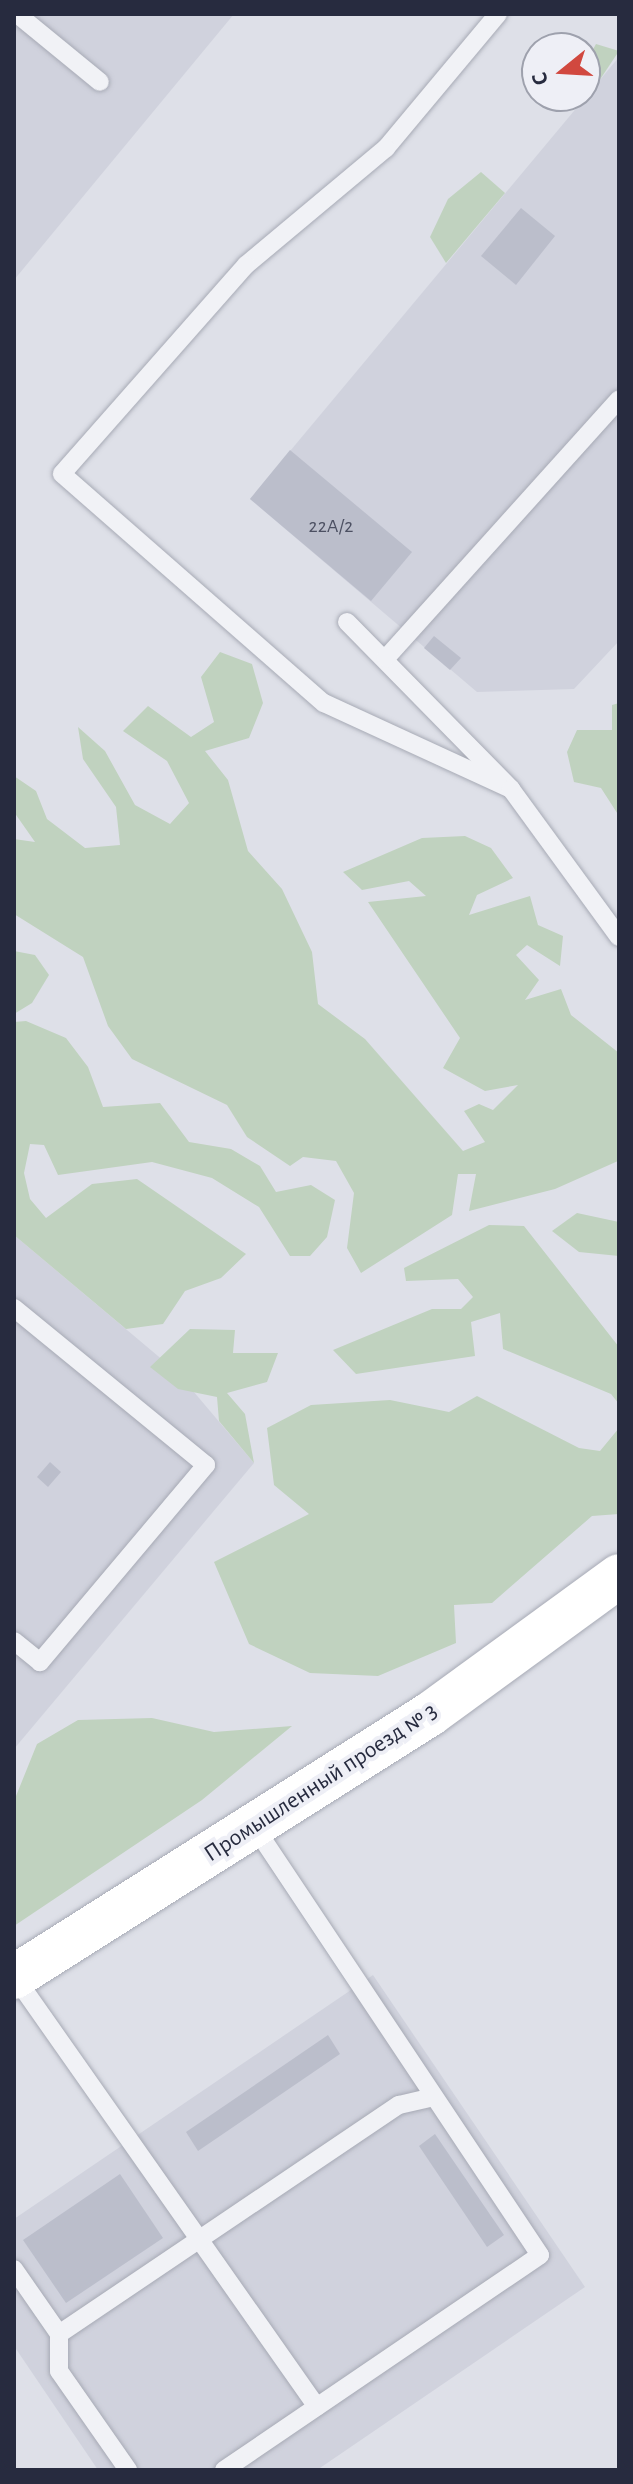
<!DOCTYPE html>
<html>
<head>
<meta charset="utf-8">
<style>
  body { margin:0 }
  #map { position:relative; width:633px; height:2484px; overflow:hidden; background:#dee0e8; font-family:"Alegreya Sans",sans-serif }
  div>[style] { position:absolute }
  .built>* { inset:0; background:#d0d2dd }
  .green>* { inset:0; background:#c0d2bf }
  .building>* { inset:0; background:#bbbecb }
  .roads { filter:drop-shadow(0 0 2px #a7aab5) drop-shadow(0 0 2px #a7aab5) }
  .lane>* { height:18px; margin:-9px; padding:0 9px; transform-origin:9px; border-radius:9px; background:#f1f2f6 }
  .secondary>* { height:44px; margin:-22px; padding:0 22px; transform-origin:22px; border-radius:22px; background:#fff }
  span { translate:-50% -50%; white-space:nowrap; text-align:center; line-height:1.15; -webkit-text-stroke:8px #eeeff6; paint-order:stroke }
  .number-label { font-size:20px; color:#4c5062 }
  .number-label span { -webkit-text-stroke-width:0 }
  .street-label { font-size:24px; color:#272b3f }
  .frame { position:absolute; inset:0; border:16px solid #272b3f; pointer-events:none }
  .north { position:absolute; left:521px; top:32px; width:80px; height:80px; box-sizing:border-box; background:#eeeff6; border:2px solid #9ea1ad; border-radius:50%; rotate:252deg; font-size:22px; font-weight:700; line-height:32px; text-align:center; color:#272b3f }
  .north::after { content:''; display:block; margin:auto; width:28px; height:36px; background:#d1483f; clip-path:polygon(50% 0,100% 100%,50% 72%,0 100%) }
</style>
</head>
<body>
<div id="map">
  <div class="built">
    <i style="clip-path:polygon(14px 14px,234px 14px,14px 280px)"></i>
    <i style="clip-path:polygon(619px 57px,619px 641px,574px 689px,477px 692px,250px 499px)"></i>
    <i style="clip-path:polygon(14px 1235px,177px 1372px,254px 1463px,14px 1749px)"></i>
    <i style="clip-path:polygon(373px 1975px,585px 2287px,317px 2470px,98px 2470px,14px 2346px,14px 2219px)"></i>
  </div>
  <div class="green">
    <i style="clip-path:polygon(596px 44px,619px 51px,597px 84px,585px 64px)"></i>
    <i style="clip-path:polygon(481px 172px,505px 193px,446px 263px,430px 237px,448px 199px)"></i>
    <i style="clip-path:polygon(220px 652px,252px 664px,263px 703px,249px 738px,205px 751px,228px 780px,248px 851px,282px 889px,312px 952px,318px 1004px,365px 1039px,463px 1151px,485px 1142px,464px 1111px,479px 1104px,493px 1110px,518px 1085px,485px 1091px,443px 1068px,460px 1038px,368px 902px,426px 896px,409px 881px,362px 890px,343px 872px,422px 838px,465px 836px,491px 848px,513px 878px,477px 895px,469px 915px,530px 896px,538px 925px,563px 936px,560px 966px,527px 945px,516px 955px,539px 980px,525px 1000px,561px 989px,571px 1015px,619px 1053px,618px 1161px,555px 1189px,469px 1211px,476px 1174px,458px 1174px,452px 1215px,361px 1273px,347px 1248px,354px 1193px,336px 1161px,303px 1157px,290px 1166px,247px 1137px,227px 1105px,132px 1059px,108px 1026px,83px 957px,14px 914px,14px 839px,35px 842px,14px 812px,14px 776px,36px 791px,47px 819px,85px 848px,120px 845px,116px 807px,83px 759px,78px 727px,105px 751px,135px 805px,170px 824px,189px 803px,167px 761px,123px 731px,148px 706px,191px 737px,214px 722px,201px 677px)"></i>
    <i style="clip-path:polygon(619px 703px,619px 816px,601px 788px,574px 782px,567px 752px,577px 730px,612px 730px,612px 705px)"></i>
    <i style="clip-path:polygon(14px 951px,35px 955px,49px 975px,32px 1003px,14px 1014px)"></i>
    <i style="clip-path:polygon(26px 1021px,66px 1038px,88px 1067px,103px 1107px,160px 1103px,189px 1142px,231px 1149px,260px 1166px,276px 1192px,311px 1185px,335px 1200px,327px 1237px,310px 1256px,290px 1256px,259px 1207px,212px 1178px,152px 1162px,58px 1175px,44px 1145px,30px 1144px,24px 1173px,30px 1199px,46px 1218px,92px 1184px,137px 1179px,246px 1254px,221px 1278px,185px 1291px,163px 1324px,126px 1329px,14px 1235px,14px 1022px)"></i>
    <i style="clip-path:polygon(577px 1213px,619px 1222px,619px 1256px,579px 1252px,552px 1231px)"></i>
    <i style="clip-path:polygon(489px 1225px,524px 1226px,619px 1347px,619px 1404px,611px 1394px,503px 1349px,500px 1313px,471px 1322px,475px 1356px,356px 1374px,333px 1350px,432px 1309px,461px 1309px,473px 1297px,458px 1279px,406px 1281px,404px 1268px)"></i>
    <i style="clip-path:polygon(190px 1329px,235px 1330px,233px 1353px,278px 1353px,267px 1382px,227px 1393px,245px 1414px,254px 1463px,219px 1421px,217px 1397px,178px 1389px,150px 1367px)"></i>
    <i style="clip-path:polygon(477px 1396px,579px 1448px,600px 1451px,619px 1428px,619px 1514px,592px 1516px,492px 1603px,454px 1605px,456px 1643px,378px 1676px,310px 1673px,249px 1644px,214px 1562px,309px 1514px,274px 1485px,267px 1428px,311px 1405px,390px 1400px,449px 1412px)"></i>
    <i style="clip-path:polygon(152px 1718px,214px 1732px,292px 1726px,202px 1800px,14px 1926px,14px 1801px,37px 1744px,78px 1720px)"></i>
  </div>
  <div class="building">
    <i style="clip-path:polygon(521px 208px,555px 236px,516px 285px,481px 256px)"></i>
    <i style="clip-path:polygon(290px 450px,412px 552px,371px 601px,250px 499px)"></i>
    <i style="clip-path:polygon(434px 636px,461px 658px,450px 670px,424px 648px)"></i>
    <i style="clip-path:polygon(50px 1462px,61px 1472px,48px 1487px,37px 1477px)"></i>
    <i style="clip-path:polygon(328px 2035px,340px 2054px,198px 2151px,186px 2132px)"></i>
    <i style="clip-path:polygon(435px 2134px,504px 2235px,487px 2247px,419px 2146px)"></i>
    <i style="clip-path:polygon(120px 2174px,163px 2238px,66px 2303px,23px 2240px)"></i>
  </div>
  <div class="roads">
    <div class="lane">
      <i style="left:17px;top:14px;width:107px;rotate:39.3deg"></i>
      <i style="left:498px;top:14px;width:175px;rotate:129.9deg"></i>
      <i style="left:386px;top:148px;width:182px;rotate:140.1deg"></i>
      <i style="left:246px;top:265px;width:278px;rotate:131.4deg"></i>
      <i style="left:62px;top:474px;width:348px;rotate:41.2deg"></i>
      <i style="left:324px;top:703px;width:206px;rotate:24.7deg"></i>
      <i style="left:347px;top:622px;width:234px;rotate:45.5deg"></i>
      <i style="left:511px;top:789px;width:183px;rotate:53.9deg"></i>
      <i style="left:386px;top:658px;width:348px;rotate:-48deg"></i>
      <i style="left:14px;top:1308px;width:248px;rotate:39.3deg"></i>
      <i style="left:206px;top:1465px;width:258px;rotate:130.1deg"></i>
      <i style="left:40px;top:1662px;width:33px;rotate:-141deg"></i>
      <i style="left:15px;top:1977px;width:525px;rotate:54.92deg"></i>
      <i style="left:14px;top:2269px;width:79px;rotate:55.3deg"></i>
      <i style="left:59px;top:2334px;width:37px;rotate:90deg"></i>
      <i style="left:59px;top:2371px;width:121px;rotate:55.1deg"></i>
      <i style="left:59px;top:2334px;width:410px;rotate:-34deg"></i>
      <i style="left:399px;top:2105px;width:35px;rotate:-13deg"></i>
      <i style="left:224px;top:2470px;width:382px;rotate:-34.2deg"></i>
      <i style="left:540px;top:2255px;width:516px;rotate:-123.69deg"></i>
    </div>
    <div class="secondary">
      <i style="left:14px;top:1977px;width:492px;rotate:-32.3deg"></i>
      <i style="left:430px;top:1714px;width:234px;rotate:-36.1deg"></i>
    </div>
  </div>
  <div class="number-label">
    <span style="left:331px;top:526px">22А/2</span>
  </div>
  <div class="street-label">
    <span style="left:321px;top:1783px;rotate:-33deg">Промышленный проезд № 3</span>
  </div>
  <div class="frame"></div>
  <div class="north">С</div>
</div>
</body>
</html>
